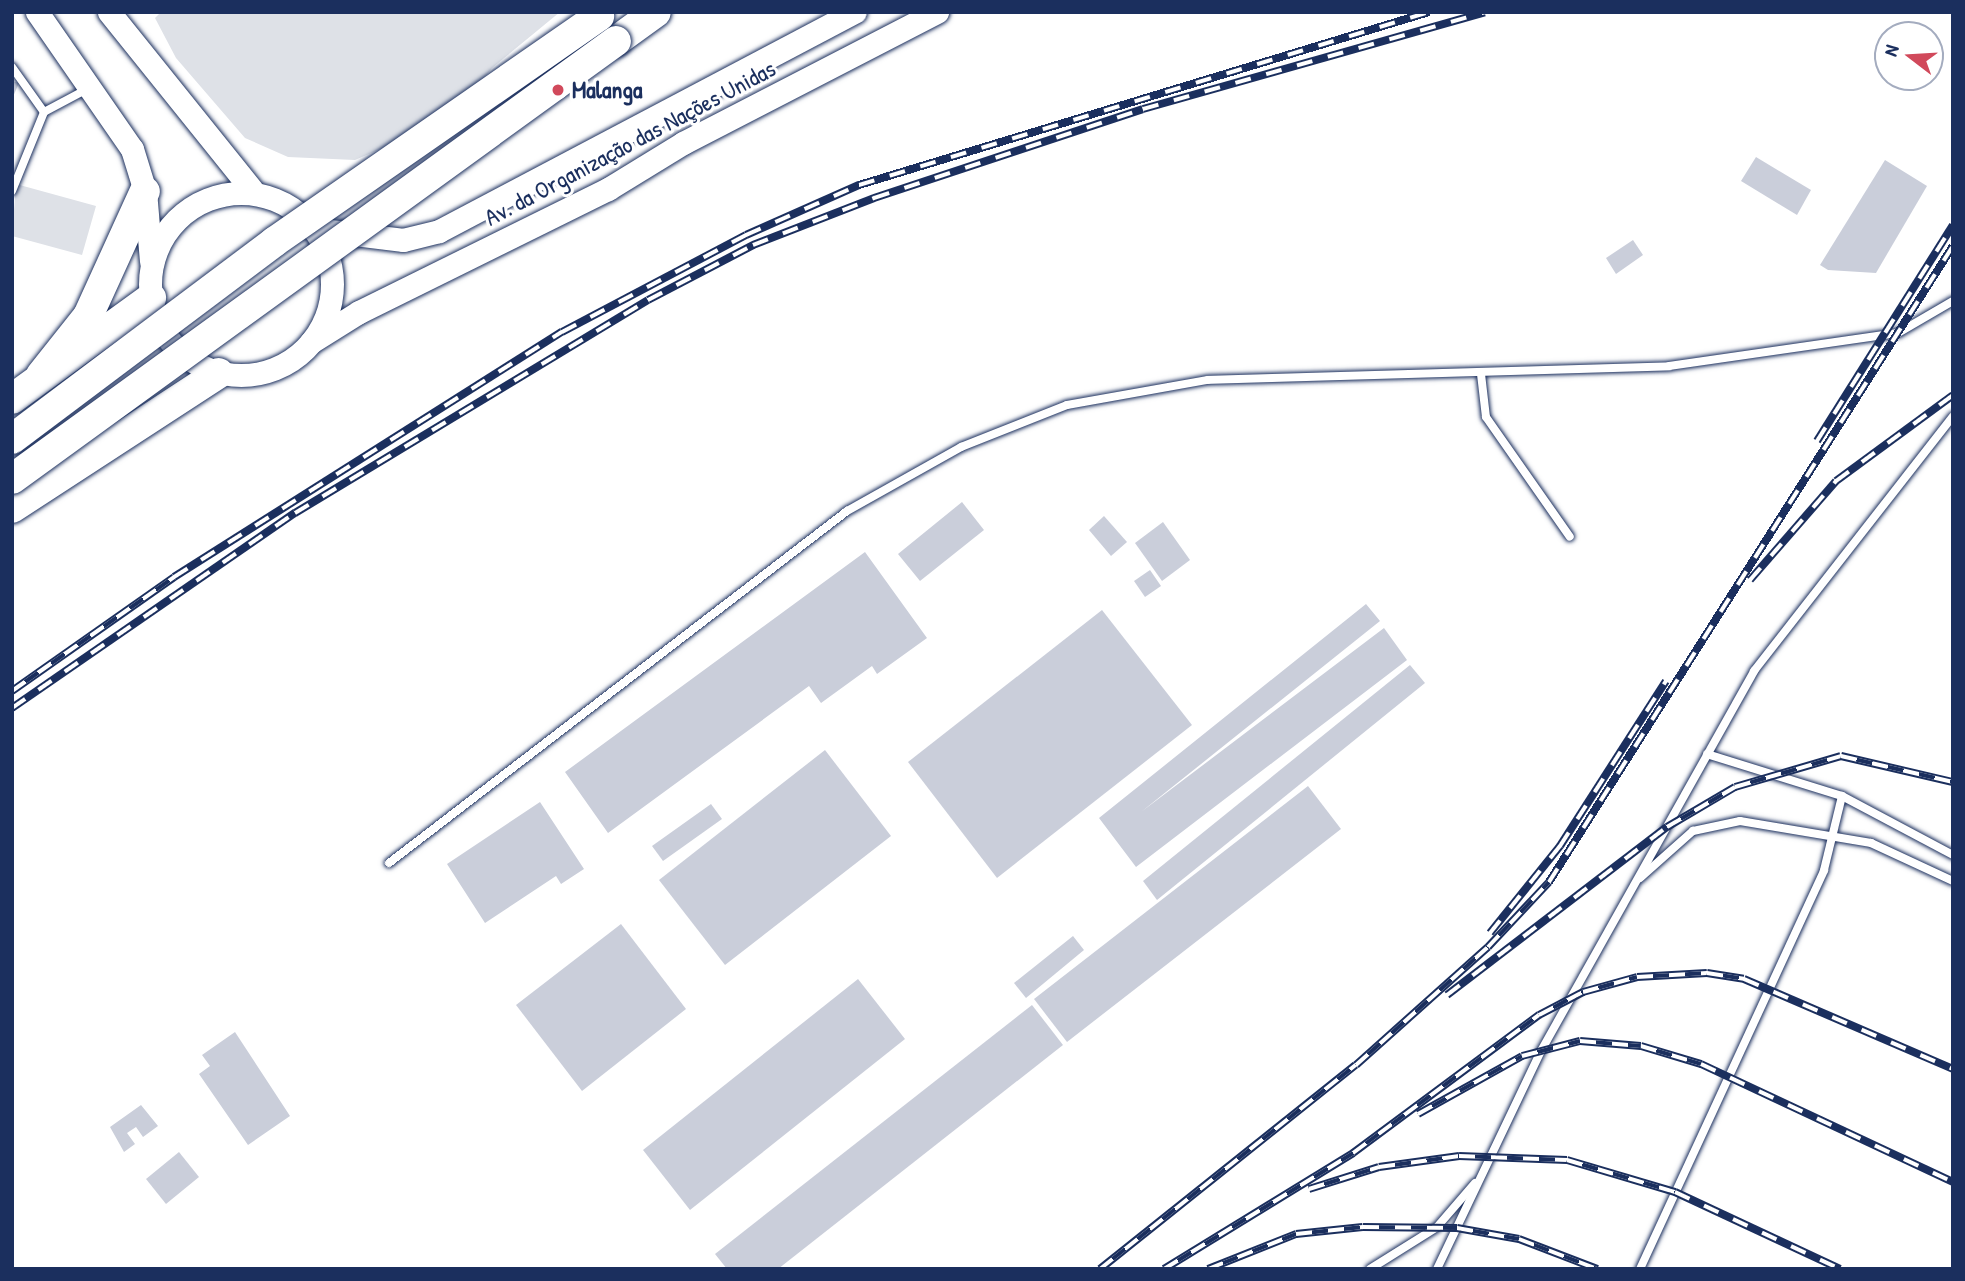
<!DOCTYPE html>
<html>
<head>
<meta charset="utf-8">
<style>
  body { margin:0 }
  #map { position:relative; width:1965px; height:1281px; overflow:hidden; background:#fff; font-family:"Patrick Hand",sans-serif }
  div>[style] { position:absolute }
  .green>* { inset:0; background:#dee1e7 }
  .building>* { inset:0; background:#caceda }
  .roads { filter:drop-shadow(0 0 2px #1b2f5e) drop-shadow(0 0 2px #1b2f5e) }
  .lane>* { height:8px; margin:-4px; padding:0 4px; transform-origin:4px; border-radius:4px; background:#fff }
  .secondary>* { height:23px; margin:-11.5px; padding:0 11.5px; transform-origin:11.5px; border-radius:11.5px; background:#fff }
  .secondary>.ring { margin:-11.5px; padding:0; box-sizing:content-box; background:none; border:23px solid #fff; border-radius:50% }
  .highway>* { height:30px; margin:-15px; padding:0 15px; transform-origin:15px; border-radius:15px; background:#fff }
  .rail>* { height:8px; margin-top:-4px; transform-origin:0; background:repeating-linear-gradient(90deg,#fff 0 16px,#1b2f5e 0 32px); box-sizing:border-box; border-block:2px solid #1b2f5e }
  .bridges { filter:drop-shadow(0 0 2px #1b2f5e) drop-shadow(0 0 2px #1b2f5e) }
  .highway-bridge>* { height:30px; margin:-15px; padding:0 15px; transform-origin:15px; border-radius:15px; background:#fff }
  .dots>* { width:19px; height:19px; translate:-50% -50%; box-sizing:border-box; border:4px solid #fff; border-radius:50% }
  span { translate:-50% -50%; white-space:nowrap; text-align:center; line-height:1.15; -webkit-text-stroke:6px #fff; paint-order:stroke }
  .poi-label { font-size:24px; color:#1b2f5e; font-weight:700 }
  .left { translate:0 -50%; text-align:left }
  .street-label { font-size:24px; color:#1b2f5e }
  .frame { position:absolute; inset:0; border:14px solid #1b2f5e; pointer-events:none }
  .north { position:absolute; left:1874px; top:21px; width:70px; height:70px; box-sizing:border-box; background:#fff; border:2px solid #a4acbf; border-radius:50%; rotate:287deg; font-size:19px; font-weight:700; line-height:28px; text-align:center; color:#1b2f5e }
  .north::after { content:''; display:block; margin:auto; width:24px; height:32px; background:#d1495b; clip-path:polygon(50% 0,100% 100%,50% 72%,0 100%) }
</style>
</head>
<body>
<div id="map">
  <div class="green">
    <i style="clip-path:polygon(161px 12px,560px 12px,492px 68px,452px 118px,355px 160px,288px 157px,245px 138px,176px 58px,155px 18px)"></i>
    <i style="clip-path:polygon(16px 184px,96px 206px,82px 255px,12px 236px)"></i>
  </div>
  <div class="building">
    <i style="clip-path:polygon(12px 81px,19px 83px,12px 99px)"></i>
    <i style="clip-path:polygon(1756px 157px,1811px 190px,1797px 215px,1741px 181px)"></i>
    <i style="clip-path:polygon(1885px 160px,1927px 186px,1876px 273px,1828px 270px,1820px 265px)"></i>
    <i style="clip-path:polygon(1633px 240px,1643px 255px,1616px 274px,1606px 258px)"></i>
    <i style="clip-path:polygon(962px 502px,984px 530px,920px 581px,898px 554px)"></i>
    <i style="clip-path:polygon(1104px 516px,1127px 542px,1111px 556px,1089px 530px)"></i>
    <i style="clip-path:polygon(1163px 522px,1190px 560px,1162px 581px,1135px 543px)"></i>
    <i style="clip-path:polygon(865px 552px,927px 638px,877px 674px,872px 666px,821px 703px,809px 686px,608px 833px,565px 772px)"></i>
    <i style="clip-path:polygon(1150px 570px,1161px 586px,1145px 597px,1134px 581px)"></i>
    <i style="clip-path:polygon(1366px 604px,1380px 621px,1141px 812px,1384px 628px,1407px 660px,1136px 867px,1099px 818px)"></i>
    <i style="clip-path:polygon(1102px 610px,1192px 725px,997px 878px,908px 762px)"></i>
    <i style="clip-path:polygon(1410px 665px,1425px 683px,1157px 900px,1143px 881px)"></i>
    <i style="clip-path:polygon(825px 750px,891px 836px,725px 965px,659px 880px)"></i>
    <i style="clip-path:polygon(1308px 786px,1341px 829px,1067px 1042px,1034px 999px)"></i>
    <i style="clip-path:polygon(540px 802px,584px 869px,561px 884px,556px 876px,485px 923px,447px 864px)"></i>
    <i style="clip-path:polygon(711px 804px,722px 819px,663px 861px,652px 846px)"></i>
    <i style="clip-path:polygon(621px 924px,686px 1009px,582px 1091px,516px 1005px)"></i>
    <i style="clip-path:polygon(1073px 936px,1084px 950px,1026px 998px,1014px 983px)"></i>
    <i style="clip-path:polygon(858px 979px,905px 1039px,690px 1210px,643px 1150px)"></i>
    <i style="clip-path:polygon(1032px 1005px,1063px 1045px,778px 1269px,727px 1269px,715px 1254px)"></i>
    <i style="clip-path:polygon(235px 1032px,290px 1116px,248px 1145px,199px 1074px,210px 1066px,202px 1055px)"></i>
    <i style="clip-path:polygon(141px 1105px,158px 1126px,143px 1137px,136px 1127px,127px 1133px,135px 1144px,124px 1152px,110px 1127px)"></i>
    <i style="clip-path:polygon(179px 1152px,199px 1177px,166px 1204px,146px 1179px)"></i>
  </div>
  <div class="roads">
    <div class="lane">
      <i style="left:12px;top:67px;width:55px;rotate:54.6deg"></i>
      <i style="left:44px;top:112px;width:49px;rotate:-28.1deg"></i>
      <i style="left:12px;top:191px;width:85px;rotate:-67.9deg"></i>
      <i style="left:1481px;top:374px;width:43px;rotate:83.4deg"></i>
      <i style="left:1486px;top:417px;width:146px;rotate:55deg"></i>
      <i style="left:1707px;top:754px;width:141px;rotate:17.3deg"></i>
      <i style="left:1842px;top:796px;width:126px;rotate:28deg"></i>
      <i style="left:389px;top:863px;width:578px;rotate:-37.54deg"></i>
      <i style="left:847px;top:511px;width:131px;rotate:-29.3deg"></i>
      <i style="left:961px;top:447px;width:114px;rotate:-21.6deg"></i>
      <i style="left:1067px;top:405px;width:143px;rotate:-10.1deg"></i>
      <i style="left:1208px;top:380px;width:461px;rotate:-1.7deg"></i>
      <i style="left:1669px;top:366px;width:231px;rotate:-8.2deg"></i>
      <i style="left:1898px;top:333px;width:64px;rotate:-30.2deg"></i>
      <i style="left:1640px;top:878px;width:71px;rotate:-41.6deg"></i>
      <i style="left:1693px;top:831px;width:48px;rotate:-12deg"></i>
      <i style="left:1740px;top:821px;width:133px;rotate:9.5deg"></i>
      <i style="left:1871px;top:843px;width:90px;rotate:24.9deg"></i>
      <i style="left:1370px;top:1269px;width:79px;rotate:-32.1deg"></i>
      <i style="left:1437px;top:1227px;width:58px;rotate:-49.2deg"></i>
      <i style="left:1437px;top:1269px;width:242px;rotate:-64.5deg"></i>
      <i style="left:1541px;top:1051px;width:436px;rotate:-60.7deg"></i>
      <i style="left:1754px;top:671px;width:323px;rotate:-52deg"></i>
      <i style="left:1640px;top:1269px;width:439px;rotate:-65.2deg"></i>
      <i style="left:1824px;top:870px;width:76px;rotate:-76.3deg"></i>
    </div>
    <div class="secondary">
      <i style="left:37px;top:12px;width:167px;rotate:55.3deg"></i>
      <i style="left:132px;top:149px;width:44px;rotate:72.8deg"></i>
      <i style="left:145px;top:191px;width:70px;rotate:85.1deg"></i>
      <i style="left:109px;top:12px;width:228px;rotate:51.2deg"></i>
      <i class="ring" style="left:150px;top:193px;width:159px;height:159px"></i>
      <i style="left:314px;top:229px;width:90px;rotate:7deg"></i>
      <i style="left:403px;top:240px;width:37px;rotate:-14deg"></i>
      <i style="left:439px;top:231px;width:470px;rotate:-27.8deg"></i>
      <i style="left:311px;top:342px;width:57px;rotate:-32deg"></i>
      <i style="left:359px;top:312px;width:278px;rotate:-26.3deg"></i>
      <i style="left:608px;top:189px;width:88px;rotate:-31.5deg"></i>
      <i style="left:683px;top:143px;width:286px;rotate:-27.3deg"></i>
    </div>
    <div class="highway">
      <i style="left:616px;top:41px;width:49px;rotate:-35.9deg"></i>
      <i style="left:41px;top:375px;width:75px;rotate:-51.5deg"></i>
      <i style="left:88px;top:316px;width:137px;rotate:-65.5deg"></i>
      <i style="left:12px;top:399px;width:172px;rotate:-36deg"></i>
      <i style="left:12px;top:508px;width:247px;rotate:-33.1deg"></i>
    </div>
  </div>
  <div class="rail">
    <i style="left:1817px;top:441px;width:255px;rotate:-57.8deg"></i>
    <i style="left:1750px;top:580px;width:131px;rotate:-49deg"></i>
    <i style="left:1836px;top:481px;width:145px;rotate:-36.3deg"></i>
    <i style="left:12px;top:691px;width:198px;rotate:-35.1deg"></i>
    <i style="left:174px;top:577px;width:459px;rotate:-32.3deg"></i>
    <i style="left:562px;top:332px;width:208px;rotate:-27.8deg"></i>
    <i style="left:746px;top:235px;width:124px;rotate:-23.9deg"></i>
    <i style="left:859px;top:185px;width:596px;rotate:-16.88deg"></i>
    <i style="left:12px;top:708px;width:344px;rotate:-34.6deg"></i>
    <i style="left:295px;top:513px;width:412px;rotate:-31.1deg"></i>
    <i style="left:648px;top:300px;width:119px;rotate:-27.6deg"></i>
    <i style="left:753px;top:245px;width:130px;rotate:-21.2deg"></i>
    <i style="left:874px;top:198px;width:283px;rotate:-18.3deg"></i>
    <i style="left:1143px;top:109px;width:355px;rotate:-15.8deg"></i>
    <i style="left:1490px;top:933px;width:112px;rotate:-51.2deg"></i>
    <i style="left:1560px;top:846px;width:196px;rotate:-57.3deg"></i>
    <i style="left:1447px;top:995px;width:277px;rotate:-37.4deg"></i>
    <i style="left:1667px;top:827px;width:79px;rotate:-30.5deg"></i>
    <i style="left:1735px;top:787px;width:110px;rotate:-16.3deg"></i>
    <i style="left:1841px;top:756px;width:115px;rotate:13.1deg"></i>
    <i style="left:1418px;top:1114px;width:119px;rotate:-29.1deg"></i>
    <i style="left:1522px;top:1056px;width:60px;rotate:-14.5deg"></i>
    <i style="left:1580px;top:1041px;width:61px;rotate:4.7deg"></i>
    <i style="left:1641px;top:1046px;width:63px;rotate:16.7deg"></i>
    <i style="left:1701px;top:1064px;width:278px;rotate:25.1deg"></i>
    <i style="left:1309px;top:1189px;width:73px;rotate:-17.4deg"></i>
    <i style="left:1379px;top:1167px;width:81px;rotate:-7.8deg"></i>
    <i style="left:1459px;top:1156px;width:108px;rotate:2.1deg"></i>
    <i style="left:1567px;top:1160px;width:113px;rotate:16.5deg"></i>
    <i style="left:1675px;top:1192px;width:182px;rotate:25deg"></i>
    <i style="left:1100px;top:1269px;width:327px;rotate:-38.6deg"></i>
    <i style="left:1356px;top:1065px;width:177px;rotate:-41.8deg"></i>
    <i style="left:1488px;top:947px;width:89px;rotate:-46.8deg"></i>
    <i style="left:1549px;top:882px;width:753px;rotate:-57.58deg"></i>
    <i style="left:1164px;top:1269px;width:222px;rotate:-31.5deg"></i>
    <i style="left:1353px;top:1153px;width:232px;rotate:-36.6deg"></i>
    <i style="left:1539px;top:1015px;width:50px;rotate:-27.6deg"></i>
    <i style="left:1583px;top:992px;width:56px;rotate:-15.5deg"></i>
    <i style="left:1637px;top:977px;width:70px;rotate:-3.3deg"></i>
    <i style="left:1707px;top:973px;width:37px;rotate:9deg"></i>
    <i style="left:1744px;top:979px;width:228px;rotate:23.3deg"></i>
    <i style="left:1208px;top:1269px;width:95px;rotate:-21.7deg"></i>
    <i style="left:1296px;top:1234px;width:67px;rotate:-6deg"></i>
    <i style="left:1363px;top:1227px;width:94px;rotate:0.6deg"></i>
    <i style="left:1457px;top:1228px;width:63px;rotate:10.1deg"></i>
    <i style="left:1519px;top:1239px;width:84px;rotate:21deg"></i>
  </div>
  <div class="bridges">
    <div class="highway-bridge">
      <i style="left:12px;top:439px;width:328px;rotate:-36.9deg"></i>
      <i style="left:274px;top:242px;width:396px;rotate:-34.8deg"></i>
      <i style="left:12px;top:479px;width:746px;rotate:-35.95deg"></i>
    </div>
  </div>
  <div class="dots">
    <i style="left:558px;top:90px;background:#d1495b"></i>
  </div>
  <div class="poi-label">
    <span class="left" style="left:572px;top:90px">Malanga</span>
  </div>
  <div class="street-label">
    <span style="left:630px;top:143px;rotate:-28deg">Av. da Organização das Nações Unidas</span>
  </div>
  <div class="frame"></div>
  <div class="north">N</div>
</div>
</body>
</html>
